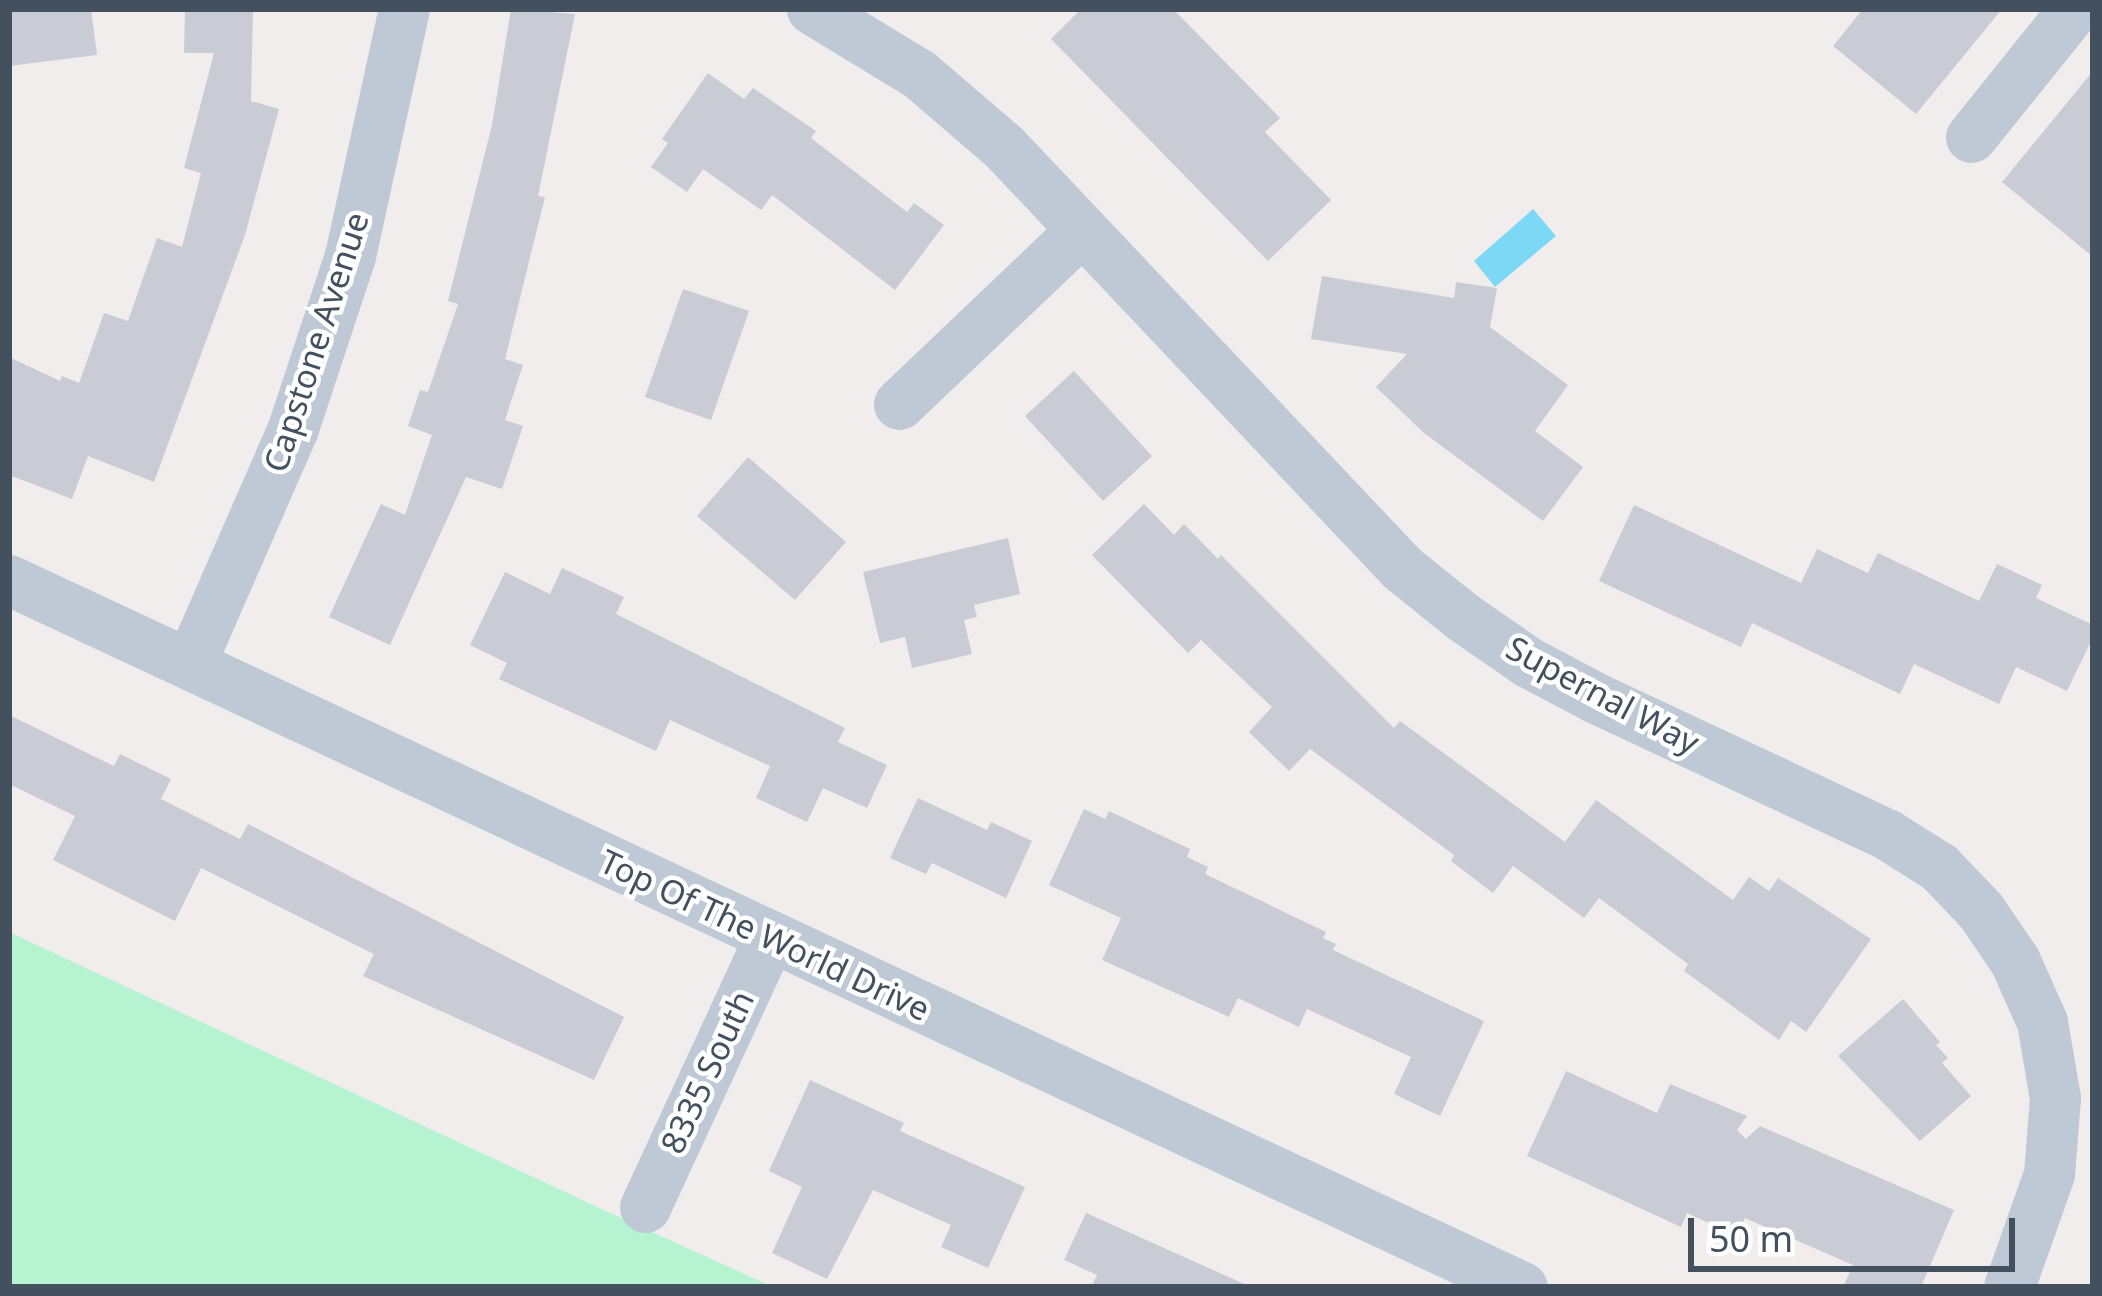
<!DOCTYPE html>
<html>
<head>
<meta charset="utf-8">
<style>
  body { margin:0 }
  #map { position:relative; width:2102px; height:1296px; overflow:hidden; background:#f1eded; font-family:"Noto Sans",sans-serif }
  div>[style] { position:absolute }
  .green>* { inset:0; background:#b6f4d1 }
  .water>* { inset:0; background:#7dd8f6 }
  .building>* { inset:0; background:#c9ccd4 }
  .minor>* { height:51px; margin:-25.5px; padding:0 25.5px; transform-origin:25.5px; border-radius:25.5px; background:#bfc9d5 }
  span { translate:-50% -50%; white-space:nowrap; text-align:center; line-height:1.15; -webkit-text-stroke:9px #fff; paint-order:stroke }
  .street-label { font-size:33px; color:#43505d }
  .frame { position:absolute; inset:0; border:12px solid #43505d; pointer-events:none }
  .scale { position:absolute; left:1688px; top:1218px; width:327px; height:54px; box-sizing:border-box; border:6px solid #43505d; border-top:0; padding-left:15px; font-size:36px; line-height:42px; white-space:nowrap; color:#43505d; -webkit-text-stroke:9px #fff; paint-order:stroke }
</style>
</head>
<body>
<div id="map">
  <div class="green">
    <i style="clip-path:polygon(9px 932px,606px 1211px,773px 1287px,9px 1287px)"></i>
  </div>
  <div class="water">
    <i style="clip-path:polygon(1533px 209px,1556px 236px,1495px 287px,1474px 261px)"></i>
  </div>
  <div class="building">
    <i style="clip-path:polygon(9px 9px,91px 9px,97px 55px,9px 66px)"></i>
    <i style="clip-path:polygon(185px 9px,253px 9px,251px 101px,279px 109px,245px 235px,154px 482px,88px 456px,72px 499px,9px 475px,9px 357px,60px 381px,62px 376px,79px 383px,104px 313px,128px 321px,157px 238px,182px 247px,201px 173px,184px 168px,214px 53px,184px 53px)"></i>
    <i style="clip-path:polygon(511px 9px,575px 14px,538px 196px,545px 197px,505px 359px,523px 365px,505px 420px,523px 426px,502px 489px,466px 477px,390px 645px,329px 617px,381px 504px,405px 515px,432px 435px,408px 426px,420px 390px,428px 392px,458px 304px,448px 301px,492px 125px)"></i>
    <i style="clip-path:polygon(1081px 9px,1173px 9px,1280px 118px,1265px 132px,1331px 200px,1268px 261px,1051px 39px)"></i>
    <i style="clip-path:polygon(1863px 9px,2002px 9px,1916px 114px,1833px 46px)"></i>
    <i style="clip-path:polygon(2093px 71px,2093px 257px,2002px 182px)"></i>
    <i style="clip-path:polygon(708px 73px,744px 99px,753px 88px,816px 131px,811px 138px,907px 212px,914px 203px,944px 225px,895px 290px,772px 195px,761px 210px,703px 169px,687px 192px,651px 167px,668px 143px,662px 139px)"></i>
    <i style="clip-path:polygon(1322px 276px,1454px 298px,1456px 282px,1497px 288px,1490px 327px,1568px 385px,1535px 431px,1583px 467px,1543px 521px,1424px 433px,1376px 387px,1407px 354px,1311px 339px)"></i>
    <i style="clip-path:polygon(683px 289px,749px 311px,711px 420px,645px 397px)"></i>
    <i style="clip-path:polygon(1074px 371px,1152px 456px,1103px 501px,1025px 416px)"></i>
    <i style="clip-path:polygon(748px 457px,846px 542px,795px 600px,697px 516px)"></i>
    <i style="clip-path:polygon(1144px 504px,1174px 535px,1184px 524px,1218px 559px,1221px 555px,1394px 728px,1400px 721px,1565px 842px,1596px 800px,1733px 900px,1749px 877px,1769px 891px,1778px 878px,1871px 939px,1806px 1032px,1791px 1021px,1779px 1040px,1684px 971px,1688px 964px,1599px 898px,1584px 918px,1513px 866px,1493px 893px,1451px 861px,1454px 855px,1310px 749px,1289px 771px,1249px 732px,1272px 707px,1201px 640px,1188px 653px,1092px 555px)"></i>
    <i style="clip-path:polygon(1634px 505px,1801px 583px,1817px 549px,1868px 573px,1878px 553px,1979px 601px,1997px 564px,2042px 585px,2036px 598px,2093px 625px,2093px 637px,2067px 691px,2016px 667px,1999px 704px,1914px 664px,1900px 694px,1752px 623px,1741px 647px,1599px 581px)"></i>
    <i style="clip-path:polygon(1008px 538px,1020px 594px,974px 605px,977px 617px,964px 620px,972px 654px,912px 668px,905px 637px,880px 643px,863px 572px)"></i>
    <i style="clip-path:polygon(562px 568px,624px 597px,616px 614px,845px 728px,838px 742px,887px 765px,867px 808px,823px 788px,807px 822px,756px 798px,770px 766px,670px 720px,656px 751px,499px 679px,507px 663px,470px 645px,505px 572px,550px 594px)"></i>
    <i style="clip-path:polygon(9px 715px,114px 766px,120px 754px,171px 779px,161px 799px,240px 839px,248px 824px,624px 1017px,594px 1080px,363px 976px,374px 954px,201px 868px,175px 921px,53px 860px,75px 816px,9px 784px)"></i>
    <i style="clip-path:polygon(918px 798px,987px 830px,991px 822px,1032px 841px,1006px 898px,932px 863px,926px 874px,890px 858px)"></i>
    <i style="clip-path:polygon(1084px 809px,1105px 819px,1109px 811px,1190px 849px,1187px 857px,1208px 867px,1205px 874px,1326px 932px,1323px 938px,1336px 944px,1333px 950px,1484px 1021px,1440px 1116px,1394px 1094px,1411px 1057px,1307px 1009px,1299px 1027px,1238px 998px,1229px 1017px,1102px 960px,1121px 918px,1049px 885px)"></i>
    <i style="clip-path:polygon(1903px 999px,1940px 1042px,1936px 1045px,1948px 1058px,1942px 1063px,1971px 1096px,1920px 1141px,1838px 1056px)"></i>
    <i style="clip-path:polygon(1566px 1071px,1657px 1113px,1670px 1084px,1747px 1116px,1737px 1130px,1746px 1139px,1760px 1126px,1954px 1210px,1921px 1287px,1843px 1287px,1853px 1265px,1745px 1218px,1737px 1236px,1687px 1213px,1681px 1227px,1527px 1156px)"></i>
    <i style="clip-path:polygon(810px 1080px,904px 1123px,900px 1131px,1025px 1187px,988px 1268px,941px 1247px,951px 1225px,873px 1190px,827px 1279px,772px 1253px,802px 1187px,769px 1171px)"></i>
    <i style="clip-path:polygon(1086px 1213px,1251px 1287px,1091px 1287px,1097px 1275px,1064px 1260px)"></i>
  </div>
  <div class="minor">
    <i style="left:812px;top:9px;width:125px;rotate:31.3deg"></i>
    <i style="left:919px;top:74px;width:112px;rotate:40.7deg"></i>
    <i style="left:1004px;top:147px;width:579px;rotate:46.61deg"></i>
    <i style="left:1402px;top:568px;width:78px;rotate:38.8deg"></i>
    <i style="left:1463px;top:617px;width:79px;rotate:34.7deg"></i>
    <i style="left:1528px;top:662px;width:77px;rotate:27.9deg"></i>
    <i style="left:1596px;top:698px;width:323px;rotate:25.1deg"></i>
    <i style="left:1888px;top:835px;width:60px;rotate:32.1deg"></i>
    <i style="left:1939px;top:867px;width:61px;rotate:46.3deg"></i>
    <i style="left:1981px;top:911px;width:60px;rotate:55.8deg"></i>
    <i style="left:2015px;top:961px;width:67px;rotate:66.1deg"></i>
    <i style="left:2042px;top:1022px;width:77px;rotate:80.3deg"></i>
    <i style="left:2055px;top:1098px;width:76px;rotate:94.5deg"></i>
    <i style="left:2049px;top:1174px;width:120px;rotate:109.5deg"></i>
    <i style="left:1971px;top:137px;width:164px;rotate:-51.2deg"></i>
    <i style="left:899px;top:404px;width:253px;rotate:-43.6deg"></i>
    <i style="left:9px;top:580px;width:1670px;rotate:25.05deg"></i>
    <i style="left:190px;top:664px;width:257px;rotate:-66.4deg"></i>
    <i style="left:293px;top:428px;width:181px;rotate:-71.7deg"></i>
    <i style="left:350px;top:256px;width:253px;rotate:-77.7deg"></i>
    <i style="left:645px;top:1207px;width:298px;rotate:-65.2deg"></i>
  </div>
  <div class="street-label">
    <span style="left:316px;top:342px;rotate:-72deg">Capstone Avenue</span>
    <span style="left:1603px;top:695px;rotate:28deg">Supernal Way</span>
    <span style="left:765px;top:935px;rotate:25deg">Top Of The World Drive</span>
    <span style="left:707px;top:1072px;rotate:-65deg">8335 South</span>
  </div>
  <div class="frame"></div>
  <div class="scale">50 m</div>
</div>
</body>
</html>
